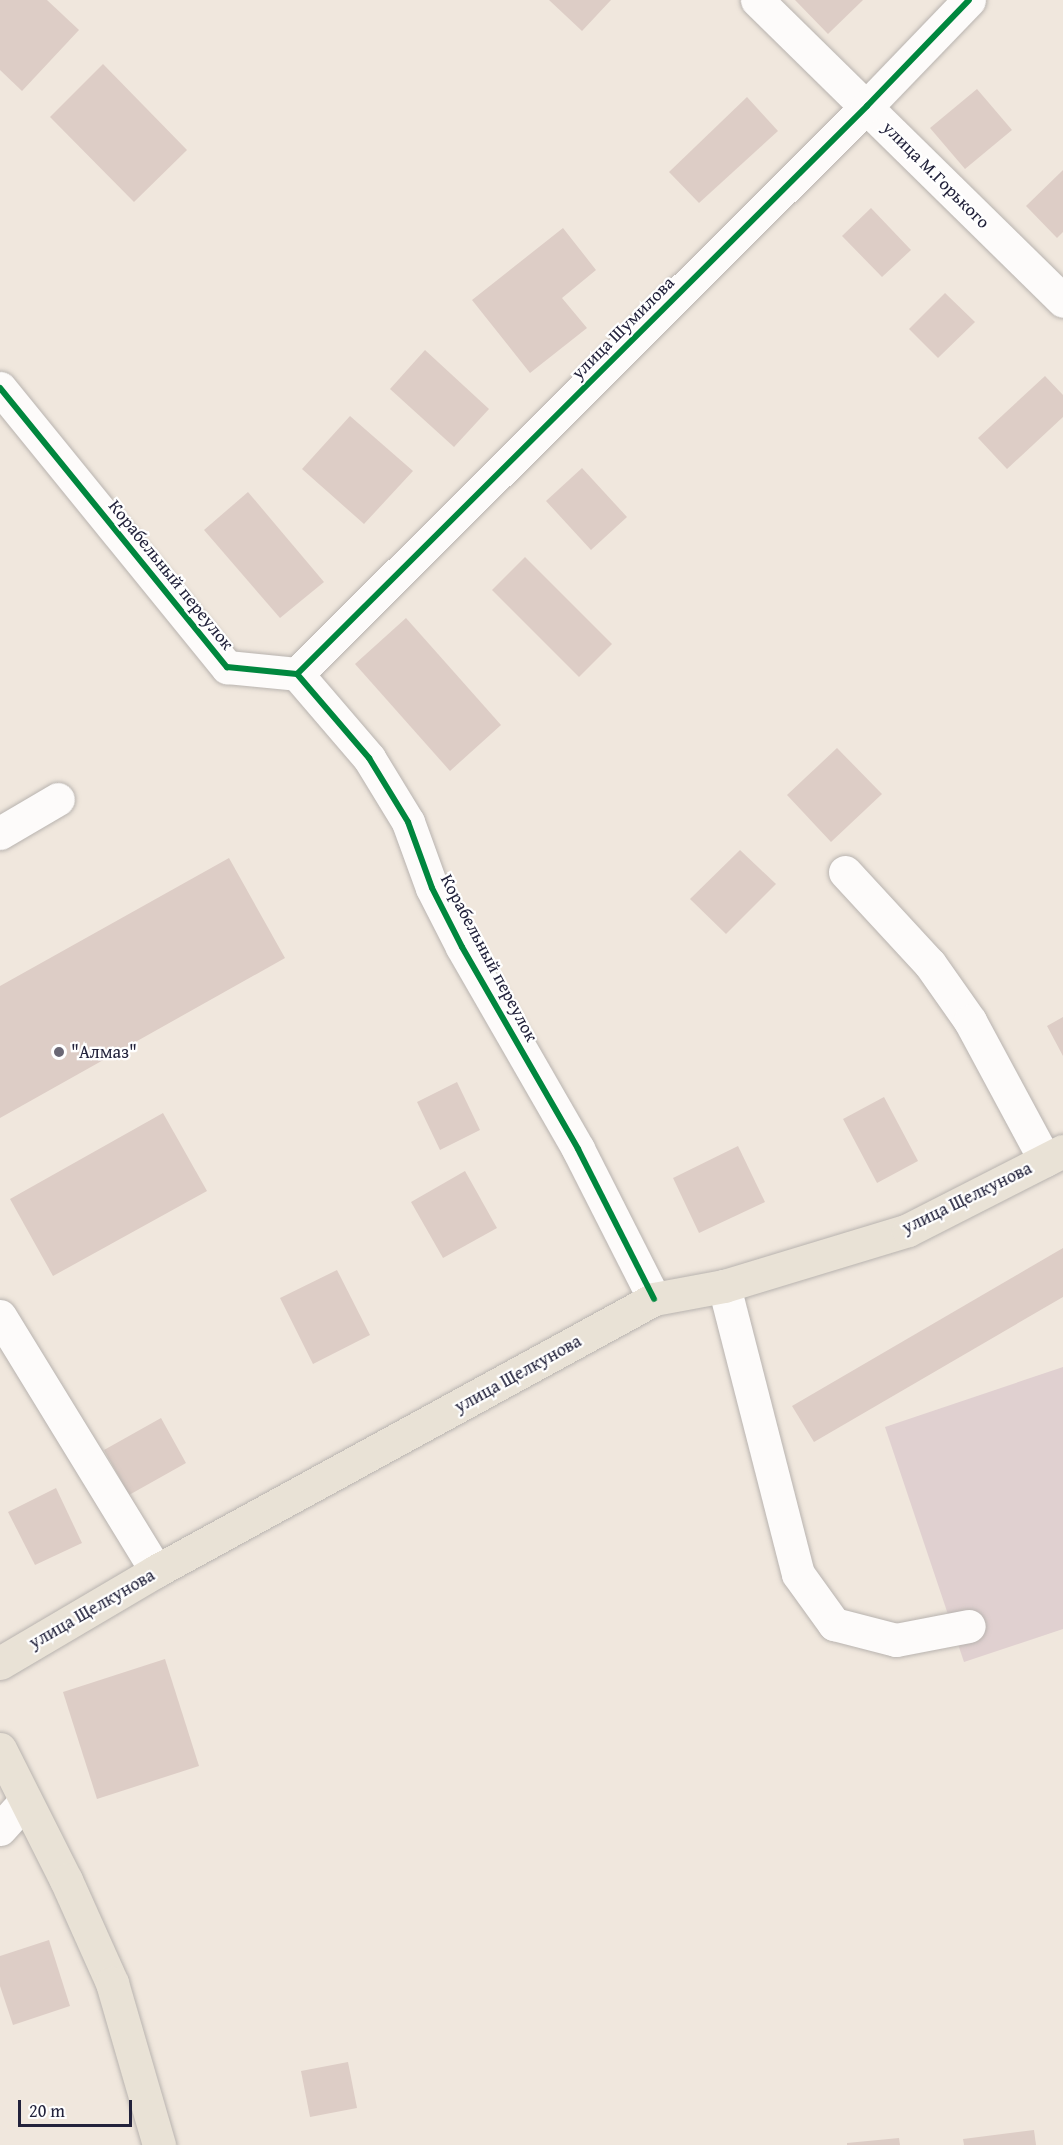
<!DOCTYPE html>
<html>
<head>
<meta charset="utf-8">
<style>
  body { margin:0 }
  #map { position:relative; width:1063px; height:2145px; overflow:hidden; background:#f0e7dd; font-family:"Gentium Book Plus",serif }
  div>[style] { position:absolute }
  .industrial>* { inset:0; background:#e0d0d0 }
  .building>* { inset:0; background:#ddcdc6 }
  .roads { filter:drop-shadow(0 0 2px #b8b3af) drop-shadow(0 0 2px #b8b3af) }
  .minor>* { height:33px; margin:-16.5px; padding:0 16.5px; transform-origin:16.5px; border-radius:16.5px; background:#fdfbfa }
  .major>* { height:33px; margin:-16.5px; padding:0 16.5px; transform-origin:16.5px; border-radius:16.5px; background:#e9e2d6 }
  .cycleway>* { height:6px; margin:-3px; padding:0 3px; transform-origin:3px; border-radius:3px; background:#00873e }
  .dots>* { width:16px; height:16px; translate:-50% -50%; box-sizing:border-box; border:3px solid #fff; border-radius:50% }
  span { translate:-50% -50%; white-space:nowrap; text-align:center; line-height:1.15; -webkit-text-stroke:4.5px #fff; paint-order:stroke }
  .street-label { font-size:18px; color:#22223b }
  .poi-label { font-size:18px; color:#22223b }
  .left { translate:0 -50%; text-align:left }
  .scale { position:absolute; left:18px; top:2100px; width:114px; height:27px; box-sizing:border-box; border:3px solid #22223b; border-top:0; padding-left:8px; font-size:18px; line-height:21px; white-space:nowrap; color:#22223b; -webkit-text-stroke:4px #fff; paint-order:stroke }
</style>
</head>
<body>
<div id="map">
  <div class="industrial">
    <i style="clip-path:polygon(1063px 1367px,1063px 1629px,964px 1662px,885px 1427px)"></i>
  </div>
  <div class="building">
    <i style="clip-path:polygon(0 0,47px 0,79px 30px,22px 91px,0 70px)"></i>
    <i style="clip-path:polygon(549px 0,611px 0,582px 31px)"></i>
    <i style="clip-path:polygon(795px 0,863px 0,828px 34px)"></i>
    <i style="clip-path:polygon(103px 64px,187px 150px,134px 202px,50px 117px)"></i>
    <i style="clip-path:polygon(977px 89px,1012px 130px,965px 169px,930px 128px)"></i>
    <i style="clip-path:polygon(747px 97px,778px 131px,699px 203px,669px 172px)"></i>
    <i style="clip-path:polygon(1063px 170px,1063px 232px,1057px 238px,1026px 206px)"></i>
    <i style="clip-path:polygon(871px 208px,911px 250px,882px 277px,842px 236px)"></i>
    <i style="clip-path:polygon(563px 228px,596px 270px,562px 298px,587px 328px,530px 373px,472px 300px)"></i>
    <i style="clip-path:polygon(945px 293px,975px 322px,938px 358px,909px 329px)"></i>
    <i style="clip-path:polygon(425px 350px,489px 409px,454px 447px,390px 389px)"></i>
    <i style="clip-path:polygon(1045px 376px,1063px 395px,1063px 417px,1007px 469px,978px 438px)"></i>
    <i style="clip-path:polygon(350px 416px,413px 471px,364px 524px,302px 469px)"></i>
    <i style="clip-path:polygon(582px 468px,627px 517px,591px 550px,546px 501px)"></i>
    <i style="clip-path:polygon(248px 492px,324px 582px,280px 618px,204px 530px)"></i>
    <i style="clip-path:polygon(525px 557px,612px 644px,579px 677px,492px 590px)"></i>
    <i style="clip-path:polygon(406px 618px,501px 725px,450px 771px,355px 664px)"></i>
    <i style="clip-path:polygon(837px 748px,882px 794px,831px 842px,787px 795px)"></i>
    <i style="clip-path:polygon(740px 850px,776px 884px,726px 934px,690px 899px)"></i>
    <i style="clip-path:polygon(229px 858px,285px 958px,0 1118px,0 986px)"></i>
    <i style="clip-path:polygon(1063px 1017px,1063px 1056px,1047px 1026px)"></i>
    <i style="clip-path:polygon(457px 1082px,480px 1130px,440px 1150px,417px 1102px)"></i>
    <i style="clip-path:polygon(884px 1097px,918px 1161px,877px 1183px,843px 1119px)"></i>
    <i style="clip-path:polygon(163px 1113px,207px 1191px,53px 1276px,10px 1199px)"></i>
    <i style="clip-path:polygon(738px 1146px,765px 1202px,699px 1233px,673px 1178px)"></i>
    <i style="clip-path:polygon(465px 1171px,497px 1228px,443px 1258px,411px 1202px)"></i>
    <i style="clip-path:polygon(1063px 1248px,1063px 1297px,814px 1442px,792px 1406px)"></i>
    <i style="clip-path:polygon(337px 1270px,370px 1335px,313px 1364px,280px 1298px)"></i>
    <i style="clip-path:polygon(161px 1418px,186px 1463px,129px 1495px,104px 1450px)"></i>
    <i style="clip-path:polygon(56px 1488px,82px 1543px,35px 1565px,8px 1512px)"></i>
    <i style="clip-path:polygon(165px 1659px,199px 1766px,97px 1799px,63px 1692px)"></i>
    <i style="clip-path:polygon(49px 1940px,70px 2006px,13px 2025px,0 1986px,0 1956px)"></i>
    <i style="clip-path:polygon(348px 2062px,357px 2108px,310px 2117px,301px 2071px)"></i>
    <i style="clip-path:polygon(1034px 2130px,1036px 2145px,964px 2145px,963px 2139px)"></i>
    <i style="clip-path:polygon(899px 2138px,900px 2145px,847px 2145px,847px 2143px)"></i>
  </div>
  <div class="roads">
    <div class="minor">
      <i style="left:757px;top:0;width:429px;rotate:44.5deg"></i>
      <i style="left:0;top:388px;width:360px;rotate:50.9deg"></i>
      <i style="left:227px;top:667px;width:70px;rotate:5.7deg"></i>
      <i style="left:297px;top:674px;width:111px;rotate:49.4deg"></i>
      <i style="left:369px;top:758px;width:75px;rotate:58.6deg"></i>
      <i style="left:408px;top:822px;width:70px;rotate:70deg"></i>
      <i style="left:432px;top:888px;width:66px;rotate:63deg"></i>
      <i style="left:462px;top:947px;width:233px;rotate:60.1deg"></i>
      <i style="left:578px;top:1149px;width:168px;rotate:63.1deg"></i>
      <i style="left:297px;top:674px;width:805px;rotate:-44.9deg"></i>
      <i style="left:867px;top:106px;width:147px;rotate:-46.1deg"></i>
      <i style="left:0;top:833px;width:67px;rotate:-30.4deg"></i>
      <i style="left:845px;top:872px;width:125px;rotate:47.3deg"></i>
      <i style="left:930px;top:964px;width:70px;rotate:54.9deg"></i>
      <i style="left:970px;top:1021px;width:158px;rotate:61.7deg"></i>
      <i style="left:724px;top:1286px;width:297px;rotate:75.6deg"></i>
      <i style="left:798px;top:1574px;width:62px;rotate:54.2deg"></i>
      <i style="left:834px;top:1624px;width:64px;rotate:14.5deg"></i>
      <i style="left:896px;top:1640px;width:74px;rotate:-10.9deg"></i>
      <i style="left:0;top:1316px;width:299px;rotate:58.5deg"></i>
      <i style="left:0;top:1829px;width:38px;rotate:-48deg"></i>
    </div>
    <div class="major">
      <i style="left:0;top:1663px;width:181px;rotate:-30.5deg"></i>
      <i style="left:156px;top:1571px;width:567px;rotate:-28.64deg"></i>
      <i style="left:654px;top:1299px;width:71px;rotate:-10.5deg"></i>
      <i style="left:724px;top:1286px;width:192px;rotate:-16.9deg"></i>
      <i style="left:908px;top:1230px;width:174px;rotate:-27deg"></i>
      <i style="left:0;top:1749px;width:147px;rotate:63.3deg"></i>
      <i style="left:66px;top:1880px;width:113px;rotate:65.9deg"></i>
      <i style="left:112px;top:1983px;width:169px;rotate:73.8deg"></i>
    </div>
  </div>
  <div class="cycleway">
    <i style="left:0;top:388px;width:360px;rotate:50.9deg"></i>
    <i style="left:227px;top:667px;width:70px;rotate:5.7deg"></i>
    <i style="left:297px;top:674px;width:111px;rotate:49.4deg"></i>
    <i style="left:369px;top:758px;width:75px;rotate:58.6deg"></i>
    <i style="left:408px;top:822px;width:70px;rotate:70deg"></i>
    <i style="left:432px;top:888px;width:66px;rotate:63deg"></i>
    <i style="left:462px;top:947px;width:233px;rotate:60.1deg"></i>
    <i style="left:578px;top:1149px;width:168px;rotate:63.1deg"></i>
    <i style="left:297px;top:674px;width:805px;rotate:-44.9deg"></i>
    <i style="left:867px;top:106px;width:147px;rotate:-46.1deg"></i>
  </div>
  <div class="dots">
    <i style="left:59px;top:1052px;background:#6a6774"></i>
  </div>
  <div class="street-label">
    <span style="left:936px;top:175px;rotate:45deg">улица М.Горького</span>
    <span style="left:623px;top:328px;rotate:-45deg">улица Шумилова</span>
    <span style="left:171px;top:575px;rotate:51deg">Корабельный переулок</span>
    <span style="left:489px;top:958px;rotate:62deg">Корабельный переулок</span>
    <span style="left:967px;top:1198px;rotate:-26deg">улица Щелкунова</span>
    <span style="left:518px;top:1374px;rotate:-29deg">улица Щелкунова</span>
    <span style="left:92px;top:1609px;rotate:-30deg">улица Щелкунова</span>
  </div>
  <div class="poi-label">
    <span class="left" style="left:71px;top:1052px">"Алмаз"</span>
  </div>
  <div class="scale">20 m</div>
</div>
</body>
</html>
